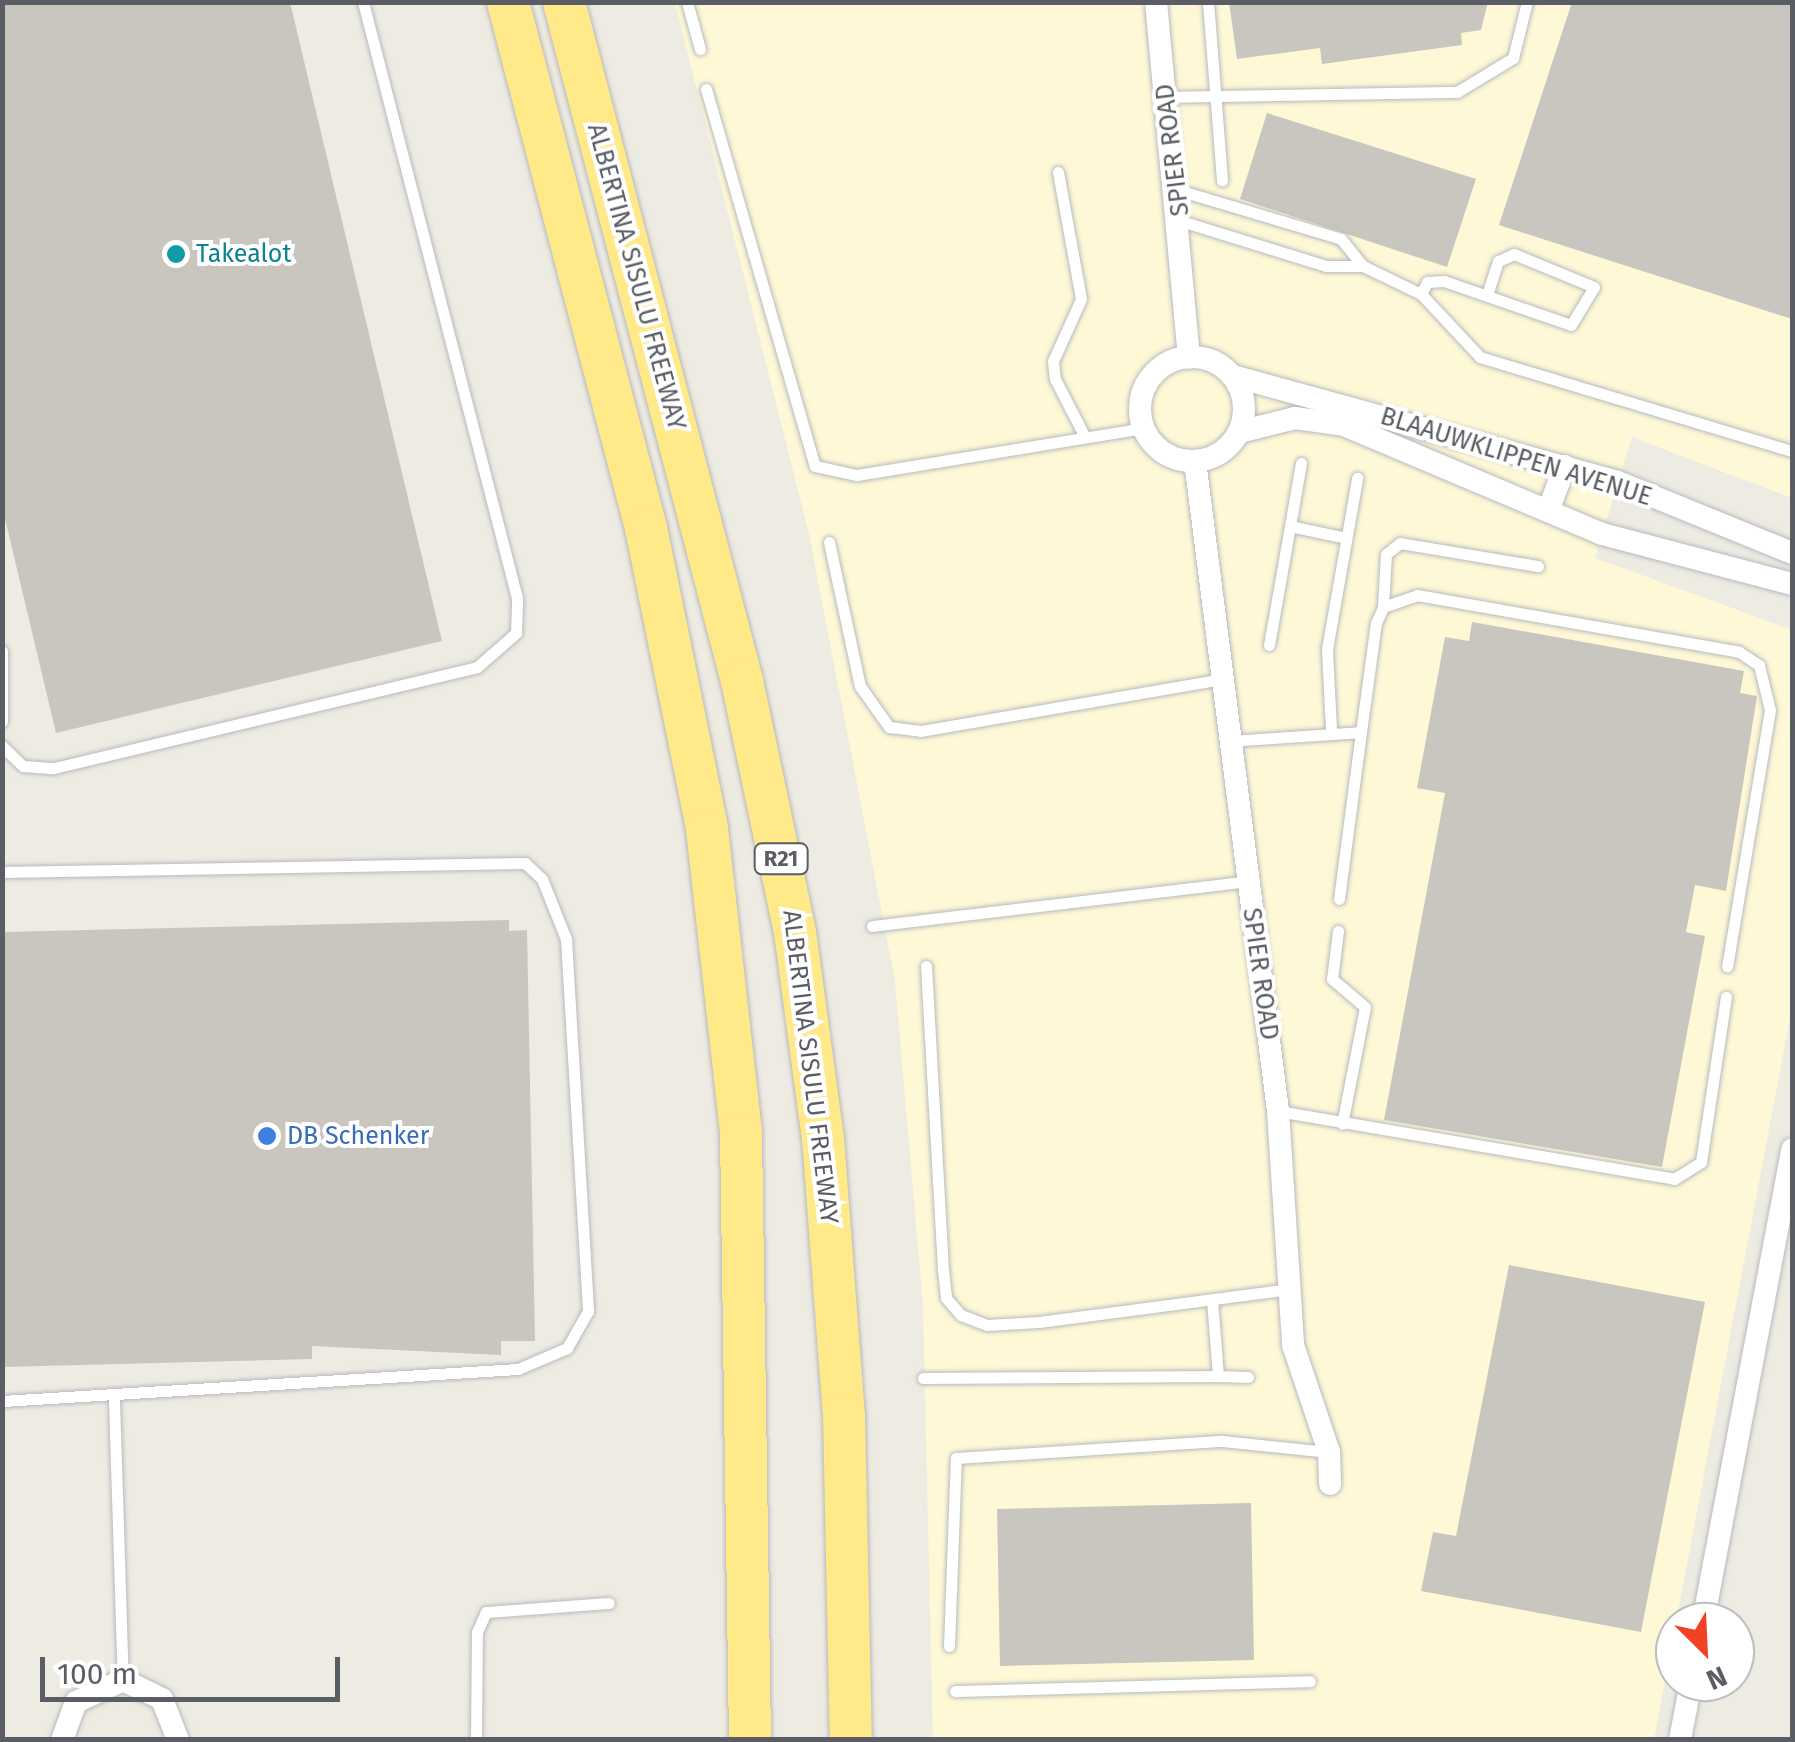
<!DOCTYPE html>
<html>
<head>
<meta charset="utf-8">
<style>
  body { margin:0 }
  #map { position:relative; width:1795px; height:1742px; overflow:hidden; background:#eeece2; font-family:"Fira Sans",sans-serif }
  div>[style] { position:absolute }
  .commercial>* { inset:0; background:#fff8d6 }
  .building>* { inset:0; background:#c9c6bf }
  .roads { filter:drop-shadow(0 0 2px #b7babf) drop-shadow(0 0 2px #b7babf) }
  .service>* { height:11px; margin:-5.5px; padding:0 5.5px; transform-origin:5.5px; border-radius:5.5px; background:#fff }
  .minor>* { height:22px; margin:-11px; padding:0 11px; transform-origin:11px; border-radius:11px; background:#fff }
  .minor>.ring { margin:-11px; padding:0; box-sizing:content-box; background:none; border:22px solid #fff; border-radius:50% }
  .motorway>* { height:42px; margin:-21px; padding:0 21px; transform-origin:21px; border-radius:21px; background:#ffe988 }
  .dots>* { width:28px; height:28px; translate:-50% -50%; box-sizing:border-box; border:5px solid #fff; border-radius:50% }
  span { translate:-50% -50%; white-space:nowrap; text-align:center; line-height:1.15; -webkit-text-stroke:8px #fff; paint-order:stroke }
  .shield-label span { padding:2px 8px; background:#fff; border:2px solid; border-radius:8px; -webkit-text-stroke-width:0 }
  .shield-label { font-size:22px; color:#5a5e64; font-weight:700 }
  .street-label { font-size:25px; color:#5a5e64 }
  .culture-label { font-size:25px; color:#0d838f }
  .left { translate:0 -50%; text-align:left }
  .shop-label { font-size:25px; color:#366cbe }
  .frame { position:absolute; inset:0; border:5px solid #5a5e64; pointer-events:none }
  .north { position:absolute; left:1655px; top:1602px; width:100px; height:100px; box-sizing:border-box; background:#fff; border:2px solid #bdbfc1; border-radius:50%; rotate:156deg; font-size:28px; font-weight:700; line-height:40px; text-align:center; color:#5a5e64 }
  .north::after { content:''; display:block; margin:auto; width:35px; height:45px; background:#f24124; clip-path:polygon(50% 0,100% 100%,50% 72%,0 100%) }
  .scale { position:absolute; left:40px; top:1657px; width:300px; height:45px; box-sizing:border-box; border:5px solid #5a5e64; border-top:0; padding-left:12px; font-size:30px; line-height:35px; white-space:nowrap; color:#5a5e64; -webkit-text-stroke:8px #fff; paint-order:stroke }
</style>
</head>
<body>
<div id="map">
  <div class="commercial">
    <i style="clip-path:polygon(675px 3px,1792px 3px,1792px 498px,1632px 437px,1595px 558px,1792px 630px,1792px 1007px,1654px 1739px,933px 1739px,923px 1305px,895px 981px,809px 534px)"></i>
  </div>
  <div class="building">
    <i style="clip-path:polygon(2px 2px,290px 2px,442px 641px,56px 733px,2px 506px)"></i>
    <i style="clip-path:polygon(1229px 2px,1488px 2px,1481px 30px,1461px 33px,1462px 45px,1322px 64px,1320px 48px,1237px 59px)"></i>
    <i style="clip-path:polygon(1572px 2px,1792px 2px,1792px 319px,1499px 225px)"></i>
    <i style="clip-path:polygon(1267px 113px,1476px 179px,1447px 267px,1240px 199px)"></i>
    <i style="clip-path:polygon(1472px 622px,1744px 671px,1740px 693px,1757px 696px,1726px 891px,1695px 885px,1686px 932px,1705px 936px,1662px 1167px,1384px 1120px,1445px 793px,1417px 788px,1445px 637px,1469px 641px)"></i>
    <i style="clip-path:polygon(509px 920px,509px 931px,527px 930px,535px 1341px,501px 1341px,501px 1355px,312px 1346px,312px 1359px,2px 1367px,2px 932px)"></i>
    <i style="clip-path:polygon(1509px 1265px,1705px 1302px,1641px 1632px,1421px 1591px,1433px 1532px,1456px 1536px)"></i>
    <i style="clip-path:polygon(1251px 1503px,1254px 1660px,1000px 1666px,997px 1509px)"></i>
  </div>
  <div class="roads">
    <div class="service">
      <i style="left:687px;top:2px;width:49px;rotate:74.5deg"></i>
      <i style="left:1208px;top:2px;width:179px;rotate:85.5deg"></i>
      <i style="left:706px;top:89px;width:392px;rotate:73.9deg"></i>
      <i style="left:815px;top:466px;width:43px;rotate:12.1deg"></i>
      <i style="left:857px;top:475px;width:290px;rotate:-9.3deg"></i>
      <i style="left:1167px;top:97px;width:290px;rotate:-1deg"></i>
      <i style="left:1457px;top:92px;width:66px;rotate:-31.3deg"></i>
      <i style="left:1513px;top:58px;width:58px;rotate:-76deg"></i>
      <i style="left:1058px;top:172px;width:129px;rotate:79.7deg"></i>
      <i style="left:1081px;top:299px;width:68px;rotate:114.3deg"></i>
      <i style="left:1053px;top:361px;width:18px;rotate:84deg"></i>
      <i style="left:1055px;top:379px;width:65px;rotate:62.7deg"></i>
      <i style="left:1178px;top:190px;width:170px;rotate:16.7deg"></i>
      <i style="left:1341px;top:239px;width:35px;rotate:51deg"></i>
      <i style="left:1363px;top:266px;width:64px;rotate:25.8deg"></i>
      <i style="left:1421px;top:294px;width:86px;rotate:46.9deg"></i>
      <i style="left:1480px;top:357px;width:326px;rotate:16.8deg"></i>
      <i style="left:1181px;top:221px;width:152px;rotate:17.2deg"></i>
      <i style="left:1326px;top:266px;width:37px"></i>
      <i style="left:1421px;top:294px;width:13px;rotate:-63deg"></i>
      <i style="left:1427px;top:282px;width:17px;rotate:-3deg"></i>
      <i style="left:1444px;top:281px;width:134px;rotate:19.1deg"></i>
      <i style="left:1571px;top:325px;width:44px;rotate:-58.8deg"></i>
      <i style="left:1594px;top:287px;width:87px;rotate:-157.6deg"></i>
      <i style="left:1514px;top:254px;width:17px;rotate:156deg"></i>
      <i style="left:1498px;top:261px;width:36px;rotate:108deg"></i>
      <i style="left:1301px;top:463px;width:64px;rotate:99.9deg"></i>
      <i style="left:1290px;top:526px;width:57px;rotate:12.1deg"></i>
      <i style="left:829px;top:542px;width:147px;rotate:77.9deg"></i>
      <i style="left:860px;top:686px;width:50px;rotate:54.7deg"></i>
      <i style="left:889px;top:727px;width:32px;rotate:7deg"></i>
      <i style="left:921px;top:731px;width:304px;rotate:-9.8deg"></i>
      <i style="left:1383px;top:607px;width:53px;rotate:-86.8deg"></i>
      <i style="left:1386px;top:554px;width:18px;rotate:-38deg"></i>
      <i style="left:1400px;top:543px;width:140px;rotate:9.5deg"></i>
      <i style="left:1269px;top:645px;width:121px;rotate:-80deg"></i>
      <i style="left:2px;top:651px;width:70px;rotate:90deg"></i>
      <i style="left:1331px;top:729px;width:80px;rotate:-92.9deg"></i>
      <i style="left:1327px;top:649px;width:174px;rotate:-80deg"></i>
      <i style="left:1229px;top:741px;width:132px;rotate:-3.9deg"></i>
      <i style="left:1361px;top:732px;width:110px;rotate:-82.2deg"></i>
      <i style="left:1376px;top:623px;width:17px;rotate:-66deg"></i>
      <i style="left:1383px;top:607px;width:36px;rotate:-19deg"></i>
      <i style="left:1417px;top:595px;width:327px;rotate:10deg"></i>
      <i style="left:1739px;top:652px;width:24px;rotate:33deg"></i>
      <i style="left:1759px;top:665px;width:46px;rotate:76.3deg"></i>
      <i style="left:1770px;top:710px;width:260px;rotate:99.5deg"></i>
      <i style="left:2px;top:746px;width:29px;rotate:44deg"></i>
      <i style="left:23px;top:766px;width:31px;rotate:4deg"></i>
      <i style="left:54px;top:768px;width:435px;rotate:-13.4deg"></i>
      <i style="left:477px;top:667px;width:52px;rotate:-41.1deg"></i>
      <i style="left:516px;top:633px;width:35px;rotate:-88deg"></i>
      <i style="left:517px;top:598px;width:616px;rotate:-104.49deg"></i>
      <i style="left:2px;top:872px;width:523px;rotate:-0.99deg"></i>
      <i style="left:525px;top:863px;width:23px;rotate:43deg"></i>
      <i style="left:542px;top:879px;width:65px;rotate:68.2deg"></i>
      <i style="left:566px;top:939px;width:373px;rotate:86.6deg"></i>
      <i style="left:588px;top:1311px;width:43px;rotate:119.6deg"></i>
      <i style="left:567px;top:1348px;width:53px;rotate:156.8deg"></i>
      <i style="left:518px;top:1369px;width:517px;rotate:176.45deg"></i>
      <i style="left:1339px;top:899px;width:168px;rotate:-82.5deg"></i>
      <i style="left:872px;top:926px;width:378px;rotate:-6.8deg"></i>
      <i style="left:1338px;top:931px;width:48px;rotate:97.1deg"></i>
      <i style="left:1332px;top:979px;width:43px;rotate:40.3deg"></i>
      <i style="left:1365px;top:1007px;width:119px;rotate:101.1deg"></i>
      <i style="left:926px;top:966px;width:303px;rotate:86.8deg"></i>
      <i style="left:943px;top:1269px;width:29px;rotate:84deg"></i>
      <i style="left:946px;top:1298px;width:23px;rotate:49deg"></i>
      <i style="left:961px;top:1315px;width:28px;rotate:21deg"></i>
      <i style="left:987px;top:1325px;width:52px;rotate:-3.3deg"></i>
      <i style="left:1039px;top:1322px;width:253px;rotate:-7.5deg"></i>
      <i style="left:1278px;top:1111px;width:402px;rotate:9.7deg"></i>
      <i style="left:1674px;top:1179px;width:32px;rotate:-32deg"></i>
      <i style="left:1701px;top:1162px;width:167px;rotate:-81.4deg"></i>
      <i style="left:1218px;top:1376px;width:30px;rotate:2deg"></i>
      <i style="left:923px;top:1378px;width:295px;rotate:-0.4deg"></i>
      <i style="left:1218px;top:1376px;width:76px;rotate:-94.5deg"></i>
      <i style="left:114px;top:1400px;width:280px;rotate:88.2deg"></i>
      <i style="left:949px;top:1646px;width:188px;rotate:-87.9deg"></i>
      <i style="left:956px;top:1458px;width:267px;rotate:-3.7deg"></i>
      <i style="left:1222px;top:1441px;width:108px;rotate:5.9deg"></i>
      <i style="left:955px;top:1691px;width:355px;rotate:-1.6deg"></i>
      <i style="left:476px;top:1740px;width:108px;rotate:-89.5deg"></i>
      <i style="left:477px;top:1632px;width:22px;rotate:-66deg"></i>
      <i style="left:486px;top:1612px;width:123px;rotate:-4.2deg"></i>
    </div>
    <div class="minor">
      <i style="left:1156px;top:2px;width:357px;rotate:84.7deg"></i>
      <i class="ring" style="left:1140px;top:357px;width:82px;height:82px"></i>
      <i style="left:1233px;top:376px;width:399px;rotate:15.4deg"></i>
      <i style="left:1618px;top:482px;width:188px;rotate:22.2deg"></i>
      <i style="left:1239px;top:432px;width:58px;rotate:-14deg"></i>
      <i style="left:1295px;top:418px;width:49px;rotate:8.1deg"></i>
      <i style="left:1344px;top:425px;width:280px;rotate:22.9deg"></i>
      <i style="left:1602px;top:534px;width:196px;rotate:14.7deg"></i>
      <i style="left:1195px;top:461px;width:655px;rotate:82.72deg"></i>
      <i style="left:1278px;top:1111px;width:234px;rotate:86.3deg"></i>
      <i style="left:1293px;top:1345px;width:113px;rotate:71.4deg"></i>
      <i style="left:1329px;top:1452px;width:32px;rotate:88deg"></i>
      <i style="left:1548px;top:511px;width:48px;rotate:-69.3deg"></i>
      <i style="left:1703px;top:1622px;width:481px;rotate:-79.3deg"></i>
      <i style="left:62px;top:1740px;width:40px;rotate:-69.8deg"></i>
      <i style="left:76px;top:1702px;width:52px;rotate:-25.1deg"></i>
      <i style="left:123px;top:1680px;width:43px;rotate:26deg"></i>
      <i style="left:162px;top:1699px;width:44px;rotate:68.7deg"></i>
      <i style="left:1680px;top:1740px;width:59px;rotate:-79.3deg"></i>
    </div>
    <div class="motorway">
      <i style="left:508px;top:2px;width:544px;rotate:75.3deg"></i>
      <i style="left:646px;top:528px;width:307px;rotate:78.5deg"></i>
      <i style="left:707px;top:829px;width:306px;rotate:83.6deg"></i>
      <i style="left:741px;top:1133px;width:607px;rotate:89.15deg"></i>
      <i style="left:564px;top:2px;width:702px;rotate:75.31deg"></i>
      <i style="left:742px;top:681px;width:257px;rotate:78.1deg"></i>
      <i style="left:795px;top:932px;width:208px;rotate:82.3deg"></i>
      <i style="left:823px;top:1138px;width:278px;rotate:85.7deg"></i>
      <i style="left:844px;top:1415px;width:325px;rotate:88.8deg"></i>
    </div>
  </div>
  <div class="dots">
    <i style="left:176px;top:254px;background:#0f9aa8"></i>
    <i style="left:267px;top:1136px;background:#3f7fe0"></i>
  </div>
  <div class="shield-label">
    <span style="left:781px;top:859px">R21</span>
  </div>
  <div class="street-label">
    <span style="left:1173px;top:150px;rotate:-97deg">SPIER ROAD</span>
    <span style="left:636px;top:277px;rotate:75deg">ALBERTINA SISULU FREEWAY</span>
    <span style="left:1516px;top:457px;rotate:17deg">BLAAUWKLIPPEN AVENUE</span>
    <span style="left:1260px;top:974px;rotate:82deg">SPIER ROAD</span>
    <span style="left:810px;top:1067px;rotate:83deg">ALBERTINA SISULU FREEWAY</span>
  </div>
  <div class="culture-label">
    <span class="left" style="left:196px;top:254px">Takealot</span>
  </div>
  <div class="shop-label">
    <span class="left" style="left:287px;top:1136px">DB Schenker</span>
  </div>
  <div class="frame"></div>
  <div class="north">N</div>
  <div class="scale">100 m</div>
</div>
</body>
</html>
